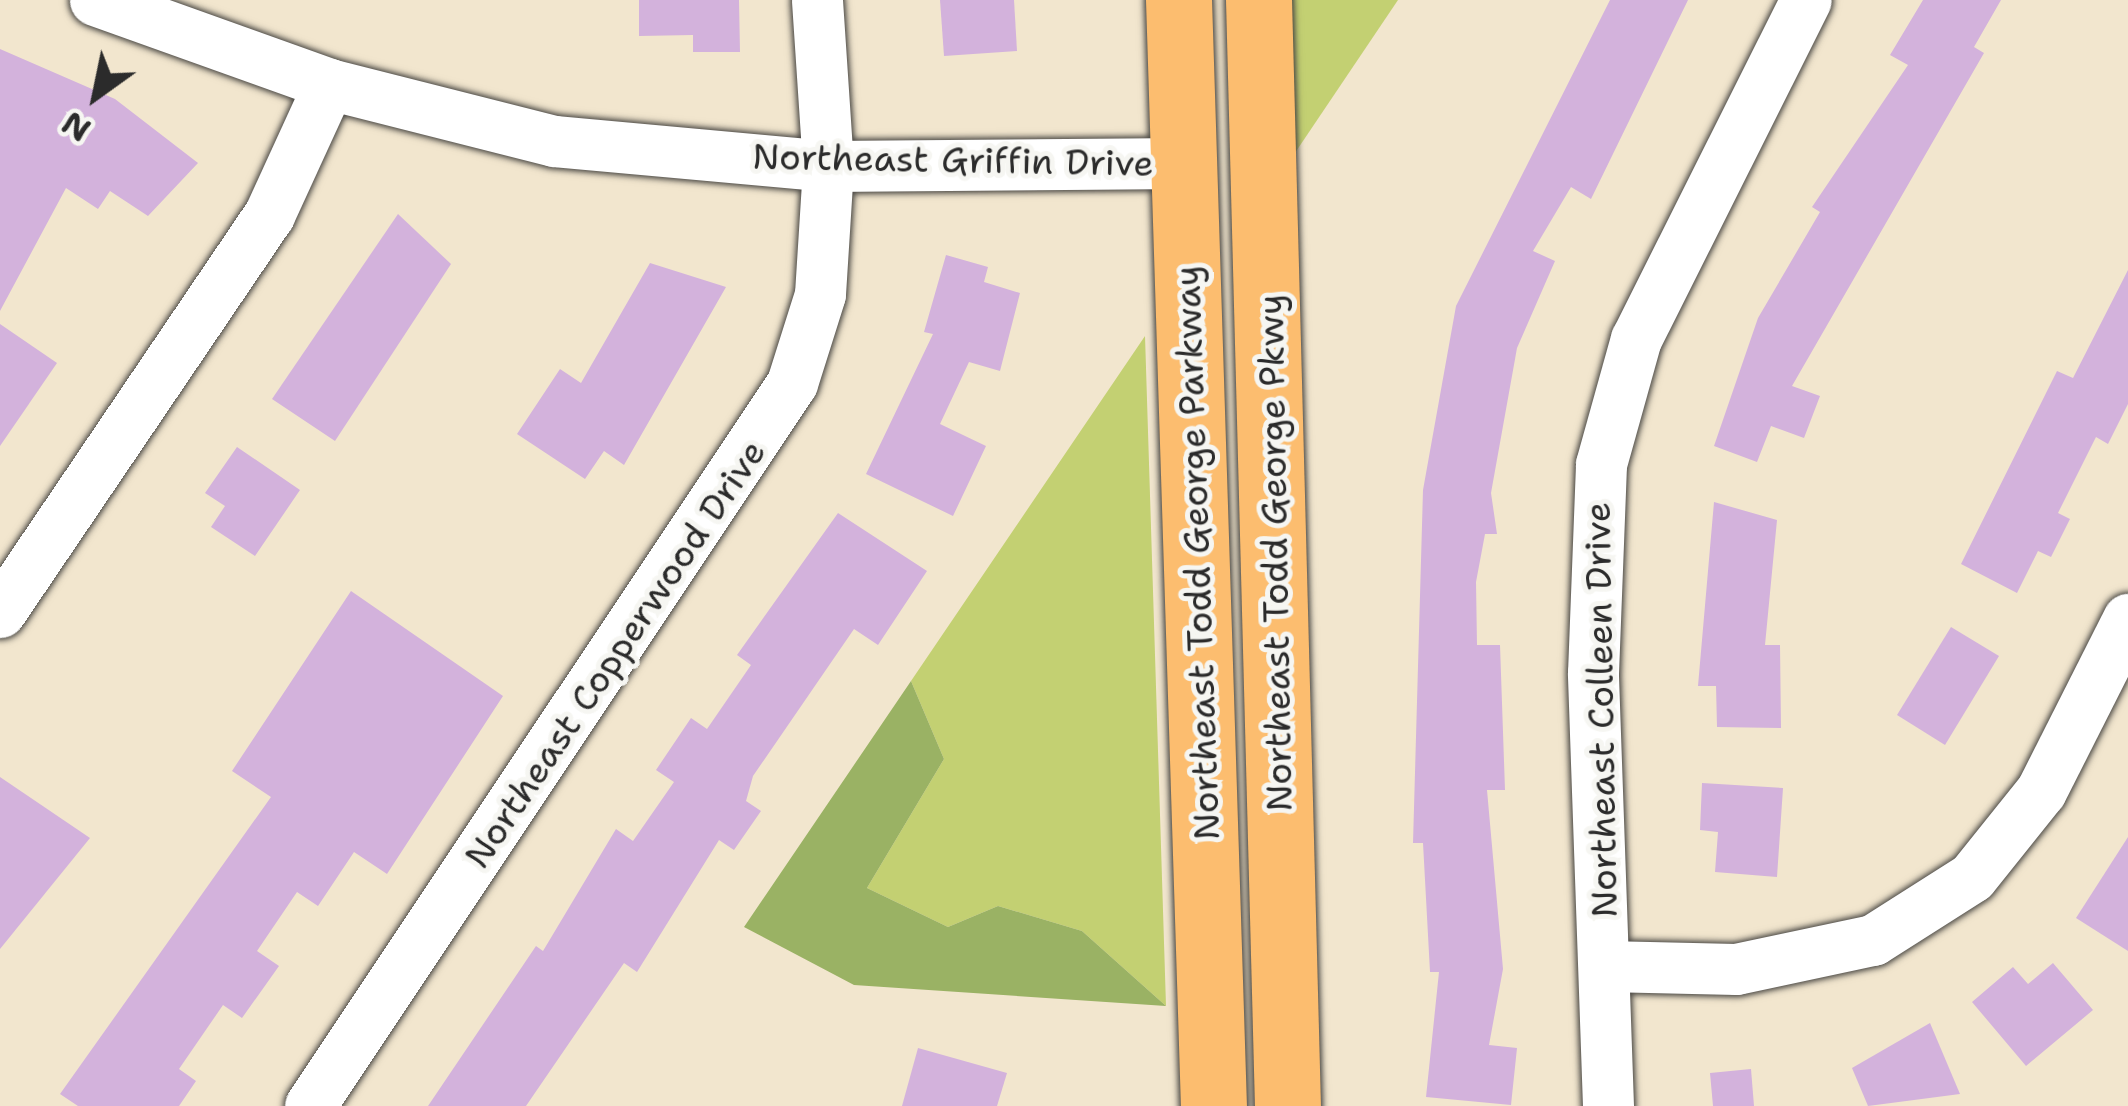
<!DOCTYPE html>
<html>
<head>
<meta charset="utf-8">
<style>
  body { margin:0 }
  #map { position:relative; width:2128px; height:1106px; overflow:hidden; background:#f2e6ce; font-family:"Shantell Sans",sans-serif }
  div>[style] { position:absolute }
  .green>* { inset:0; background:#c3d072 }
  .forest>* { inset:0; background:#9ab264 }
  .building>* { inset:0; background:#d3b2dc }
  .roads { filter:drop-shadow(0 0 3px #494743) drop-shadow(0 0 3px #494743) }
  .minor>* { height:51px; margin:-25.5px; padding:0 25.5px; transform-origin:25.5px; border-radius:25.5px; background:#fff }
  .major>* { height:66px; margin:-33px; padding:0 33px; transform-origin:33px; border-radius:33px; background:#fcbd6f }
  span { translate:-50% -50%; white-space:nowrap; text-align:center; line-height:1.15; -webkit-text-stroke:10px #f6f6f2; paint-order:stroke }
  .street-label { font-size:36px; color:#2b2b2b }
  .north { position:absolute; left:36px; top:36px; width:120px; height:120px; -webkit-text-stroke:9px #f6f6f2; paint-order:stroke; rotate:213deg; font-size:33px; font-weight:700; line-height:48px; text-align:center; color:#2b2b2b }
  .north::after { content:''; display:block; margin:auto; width:42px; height:54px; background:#2b2b2b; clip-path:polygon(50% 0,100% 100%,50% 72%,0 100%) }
</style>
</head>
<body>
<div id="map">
  <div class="green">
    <i style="clip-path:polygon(1264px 0,1398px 0,1272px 187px)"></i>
    <i style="clip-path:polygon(1145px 336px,1166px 1006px,1082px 931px,998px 906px,948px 927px,867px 888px,944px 759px,911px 681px)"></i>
  </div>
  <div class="forest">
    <i style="clip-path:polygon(911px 681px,944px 759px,867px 888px,948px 927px,998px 906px,1082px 931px,1166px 1006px,854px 985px,744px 927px)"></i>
  </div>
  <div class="building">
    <i style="clip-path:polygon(639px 0,739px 0,740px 52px,693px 52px,693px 35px,639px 36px)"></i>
    <i style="clip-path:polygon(940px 0,1014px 0,1017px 51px,944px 56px)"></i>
    <i style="clip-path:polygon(1610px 0,1688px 0,1591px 199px,1571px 187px,1533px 251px,1555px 261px,1517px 348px,1491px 493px,1497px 534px,1485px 534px,1476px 582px,1477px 645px,1500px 645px,1505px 790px,1487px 790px,1503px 969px,1489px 1045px,1517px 1048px,1511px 1105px,1426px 1097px,1439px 972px,1430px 972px,1423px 843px,1413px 843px,1423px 490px,1456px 306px)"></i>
    <i style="clip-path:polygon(1923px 0,2001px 0,1974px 47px,1984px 53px,1792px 386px,1820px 396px,1804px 438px,1771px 426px,1757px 462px,1714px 446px,1758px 318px,1820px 212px,1812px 207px,1908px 65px,1890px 55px)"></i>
    <i style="clip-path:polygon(0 49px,115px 99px,198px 163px,148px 216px,110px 191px,98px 209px,66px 188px,0 311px)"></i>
    <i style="clip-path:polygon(398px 214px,451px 264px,335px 441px,272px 399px)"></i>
    <i style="clip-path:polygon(946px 255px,988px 267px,984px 282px,1020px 293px,1000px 371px,969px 362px,940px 424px,986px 446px,953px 516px,866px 474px,933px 334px,924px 332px)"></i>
    <i style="clip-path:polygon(650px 263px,726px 287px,624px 465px,604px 451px,585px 479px,517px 434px,560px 369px,581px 383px)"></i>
    <i style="clip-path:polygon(2128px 270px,2128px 404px,2108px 444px,2096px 437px,2058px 513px,2070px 519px,2051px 557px,2038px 551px,2017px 593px,1961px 564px,2057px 371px,2073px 378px)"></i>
    <i style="clip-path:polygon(0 324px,57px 363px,0 446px)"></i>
    <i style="clip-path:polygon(237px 447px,300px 490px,255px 556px,211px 527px,225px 506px,205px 493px)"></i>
    <i style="clip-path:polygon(1714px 502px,1777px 520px,1765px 645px,1780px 645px,1781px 728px,1717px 727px,1716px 686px,1698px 686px)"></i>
    <i style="clip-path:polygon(838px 513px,927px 571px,878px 645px,854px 629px,753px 776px,746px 801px,761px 811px,734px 850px,719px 840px,637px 972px,624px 963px,526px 1106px,428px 1106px,536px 946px,543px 951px,616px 829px,633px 841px,674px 782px,656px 770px,691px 718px,707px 729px,751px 665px,737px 655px)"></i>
    <i style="clip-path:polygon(351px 591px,503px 696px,387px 874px,354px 852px,318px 906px,297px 892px,257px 951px,279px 966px,242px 1018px,223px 1005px,179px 1069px,196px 1081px,179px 1106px,78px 1106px,60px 1094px,271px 797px,232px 771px)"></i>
    <i style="clip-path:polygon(1951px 627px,1999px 656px,1945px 745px,1897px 715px)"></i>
    <i style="clip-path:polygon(0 777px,90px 838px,0 949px)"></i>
    <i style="clip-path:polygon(1702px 783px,1783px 788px,1777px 877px,1715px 872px,1718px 832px,1700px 830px)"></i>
    <i style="clip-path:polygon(2128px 837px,2128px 951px,2076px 918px)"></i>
    <i style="clip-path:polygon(2053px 963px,2093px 1010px,2026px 1066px,1972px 1002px,2013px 967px,2028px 984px)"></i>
    <i style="clip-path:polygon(1930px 1023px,1960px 1094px,1868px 1106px,1852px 1068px)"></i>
    <i style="clip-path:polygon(918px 1048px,1007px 1073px,997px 1106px,902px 1106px)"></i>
    <i style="clip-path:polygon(1751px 1069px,1754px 1106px,1713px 1106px,1710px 1073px)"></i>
  </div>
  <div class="roads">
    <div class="minor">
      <i style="left:95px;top:0;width:249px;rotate:19.7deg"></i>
      <i style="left:329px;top:84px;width:232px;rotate:14.2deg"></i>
      <i style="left:554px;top:141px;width:275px;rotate:5.2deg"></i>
      <i style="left:828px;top:166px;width:357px;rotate:-0.5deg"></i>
      <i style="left:0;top:612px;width:480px;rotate:-55.9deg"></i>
      <i style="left:269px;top:215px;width:144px;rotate:-65.4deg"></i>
      <i style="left:1605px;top:966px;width:131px;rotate:1.3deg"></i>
      <i style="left:1736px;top:969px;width:140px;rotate:-12deg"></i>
      <i style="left:1873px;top:940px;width:117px;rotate:-32.5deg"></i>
      <i style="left:1972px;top:877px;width:110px;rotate:-51.3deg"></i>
      <i style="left:2041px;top:791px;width:193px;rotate:-63.2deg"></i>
      <i style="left:310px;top:1106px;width:869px;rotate:-56.31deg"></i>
      <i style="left:792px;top:383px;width:93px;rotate:-72.5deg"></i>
      <i style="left:820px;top:294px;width:128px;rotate:-86.4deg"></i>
      <i style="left:828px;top:166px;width:166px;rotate:-93.8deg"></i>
      <i style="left:1608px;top:1106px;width:433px;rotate:-92deg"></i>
      <i style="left:1593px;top:673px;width:209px;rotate:-87.8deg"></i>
      <i style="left:1601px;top:464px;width:130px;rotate:-74.4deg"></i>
      <i style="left:1636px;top:339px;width:379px;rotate:-63.4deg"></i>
    </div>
    <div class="major">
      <i style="left:1179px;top:0;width:1107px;rotate:88.19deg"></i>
      <i style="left:1259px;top:0;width:1106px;rotate:88.5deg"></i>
    </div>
  </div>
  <div class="street-label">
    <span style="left:953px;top:160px;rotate:1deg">Northeast Griffin Drive</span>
    <span style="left:1197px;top:553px;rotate:-92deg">Northeast Todd George Parkway</span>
    <span style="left:1275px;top:553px;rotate:-91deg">Northeast Todd George Pkwy</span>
    <span style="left:615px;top:654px;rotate:-56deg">Northeast Copperwood Drive</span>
    <span style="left:1601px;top:710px;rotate:-91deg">Northeast Colleen Drive</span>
  </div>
  <div class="north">N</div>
</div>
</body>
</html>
